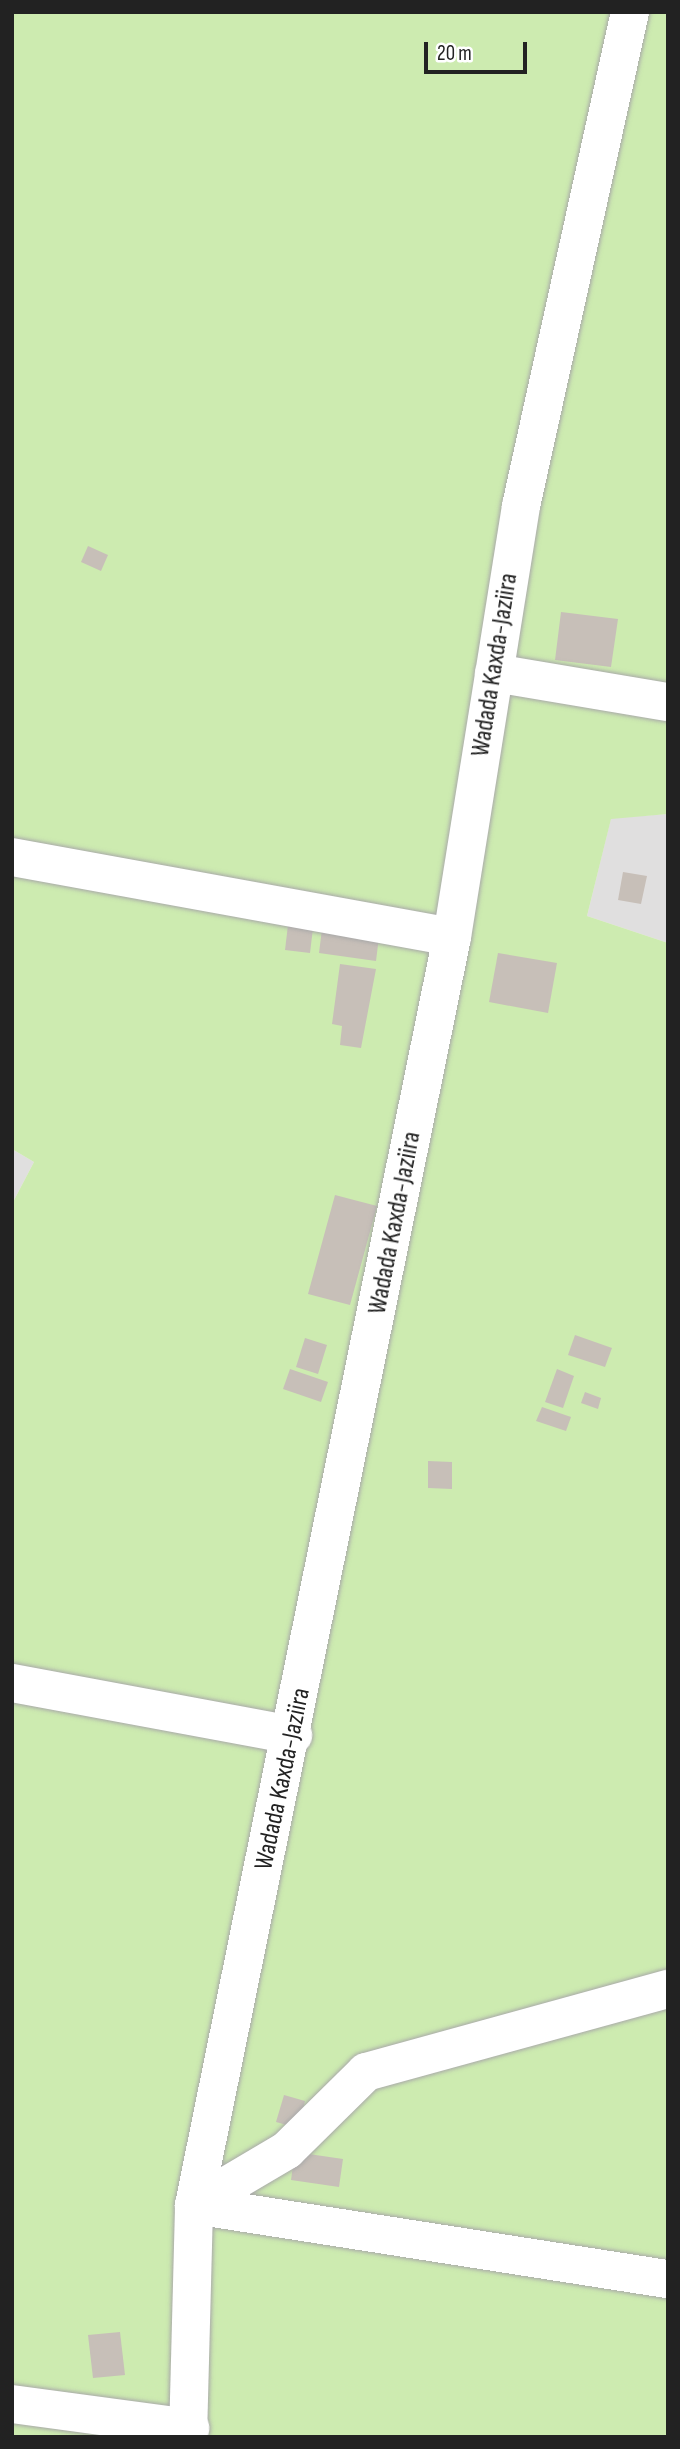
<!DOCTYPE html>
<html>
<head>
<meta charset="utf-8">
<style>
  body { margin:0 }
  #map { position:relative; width:680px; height:2449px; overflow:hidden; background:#f2efe9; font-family:"Sofia Sans Condensed",sans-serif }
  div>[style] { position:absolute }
  .residential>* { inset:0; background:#e0dfdf }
  .grass>* { inset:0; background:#cdebb0 }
  .building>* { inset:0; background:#c7bfb8 }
  .roads { filter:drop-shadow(0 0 2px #a9a9a9) drop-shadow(0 0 2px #a9a9a9) }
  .minor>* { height:38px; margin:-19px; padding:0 19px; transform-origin:19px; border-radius:19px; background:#fff }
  span { translate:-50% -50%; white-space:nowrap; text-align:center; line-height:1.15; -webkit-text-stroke:5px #fff; paint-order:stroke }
  .street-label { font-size:26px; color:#222 }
  .frame { position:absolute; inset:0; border:14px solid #222; pointer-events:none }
  .scale { position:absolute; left:424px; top:42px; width:103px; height:32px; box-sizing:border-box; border:4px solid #222; border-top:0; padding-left:9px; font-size:21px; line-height:24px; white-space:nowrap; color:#222; -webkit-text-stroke:5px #fff; paint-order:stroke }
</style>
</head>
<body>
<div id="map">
  <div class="residential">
    <i style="clip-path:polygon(668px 814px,668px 943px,587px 916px,611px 818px)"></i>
    <i style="clip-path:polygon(12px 1149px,34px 1162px,12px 1204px)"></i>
  </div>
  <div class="grass">
    <i style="clip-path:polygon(12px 12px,668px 12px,668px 814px,611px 819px,587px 916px,668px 943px,668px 2437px,12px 2437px,12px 1204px,34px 1162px,12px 1149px)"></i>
  </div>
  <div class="building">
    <i style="clip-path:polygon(88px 546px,108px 555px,101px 571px,81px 562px)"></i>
    <i style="clip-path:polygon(561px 612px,618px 619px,611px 667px,555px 660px)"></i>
    <i style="clip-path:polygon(623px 872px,647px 876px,641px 904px,618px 900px)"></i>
    <i style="clip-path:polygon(288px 925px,313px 928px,310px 953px,285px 950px)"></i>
    <i style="clip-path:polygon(322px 929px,379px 937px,376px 961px,319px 953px)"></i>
    <i style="clip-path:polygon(498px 953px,557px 963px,548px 1013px,489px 1002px)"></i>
    <i style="clip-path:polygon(340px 964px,376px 969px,361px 1048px,340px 1045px,342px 1026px,332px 1024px)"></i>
    <i style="clip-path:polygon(335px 1195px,377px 1206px,350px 1305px,308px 1294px)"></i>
    <i style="clip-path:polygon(575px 1335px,612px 1348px,605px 1367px,568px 1355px)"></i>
    <i style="clip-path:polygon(305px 1338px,327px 1345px,318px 1374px,296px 1367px)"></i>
    <i style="clip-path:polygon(290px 1369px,328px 1382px,321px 1402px,283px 1389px)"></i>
    <i style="clip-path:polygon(557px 1369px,574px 1376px,563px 1408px,545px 1402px)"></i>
    <i style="clip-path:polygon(585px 1392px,601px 1398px,598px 1409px,581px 1403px)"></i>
    <i style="clip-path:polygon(542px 1407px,571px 1417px,566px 1431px,536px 1421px)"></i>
    <i style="clip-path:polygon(428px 1461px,452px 1462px,452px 1489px,428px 1488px)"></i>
    <i style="clip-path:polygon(284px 2095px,305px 2101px,298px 2128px,276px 2122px)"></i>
    <i style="clip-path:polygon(295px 2152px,343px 2159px,339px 2187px,291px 2180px)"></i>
    <i style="clip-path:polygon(120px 2332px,125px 2375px,93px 2378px,88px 2335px)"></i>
  </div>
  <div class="roads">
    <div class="minor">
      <i style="left:494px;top:673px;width:176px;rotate:9.5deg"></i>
      <i style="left:12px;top:857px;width:447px;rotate:10.3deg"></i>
      <i style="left:12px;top:1683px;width:286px;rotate:10.5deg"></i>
      <i style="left:194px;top:2205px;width:108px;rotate:-30.6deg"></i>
      <i style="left:287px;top:2150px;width:111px;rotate:-44.6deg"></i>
      <i style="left:366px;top:2072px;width:313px;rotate:-15.4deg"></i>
      <i style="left:194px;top:2205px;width:480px;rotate:8.9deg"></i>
      <i style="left:12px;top:2404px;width:180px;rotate:7.7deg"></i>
      <i style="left:188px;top:2437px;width:232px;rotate:-88.5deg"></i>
      <i style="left:194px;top:2205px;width:1294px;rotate:-78.5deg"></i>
      <i style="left:452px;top:937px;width:436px;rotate:-80.9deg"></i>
      <i style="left:521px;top:506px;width:506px;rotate:-77.56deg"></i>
    </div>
  </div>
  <div class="street-label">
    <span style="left:495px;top:665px;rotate:-81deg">Wadada Kaxda-Jaziira</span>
    <span style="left:395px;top:1223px;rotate:-79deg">Wadada Kaxda-Jaziira</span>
    <span style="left:283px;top:1779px;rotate:-78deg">Wadada Kaxda-Jaziira</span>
  </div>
  <div class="frame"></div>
  <div class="scale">20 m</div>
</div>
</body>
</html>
